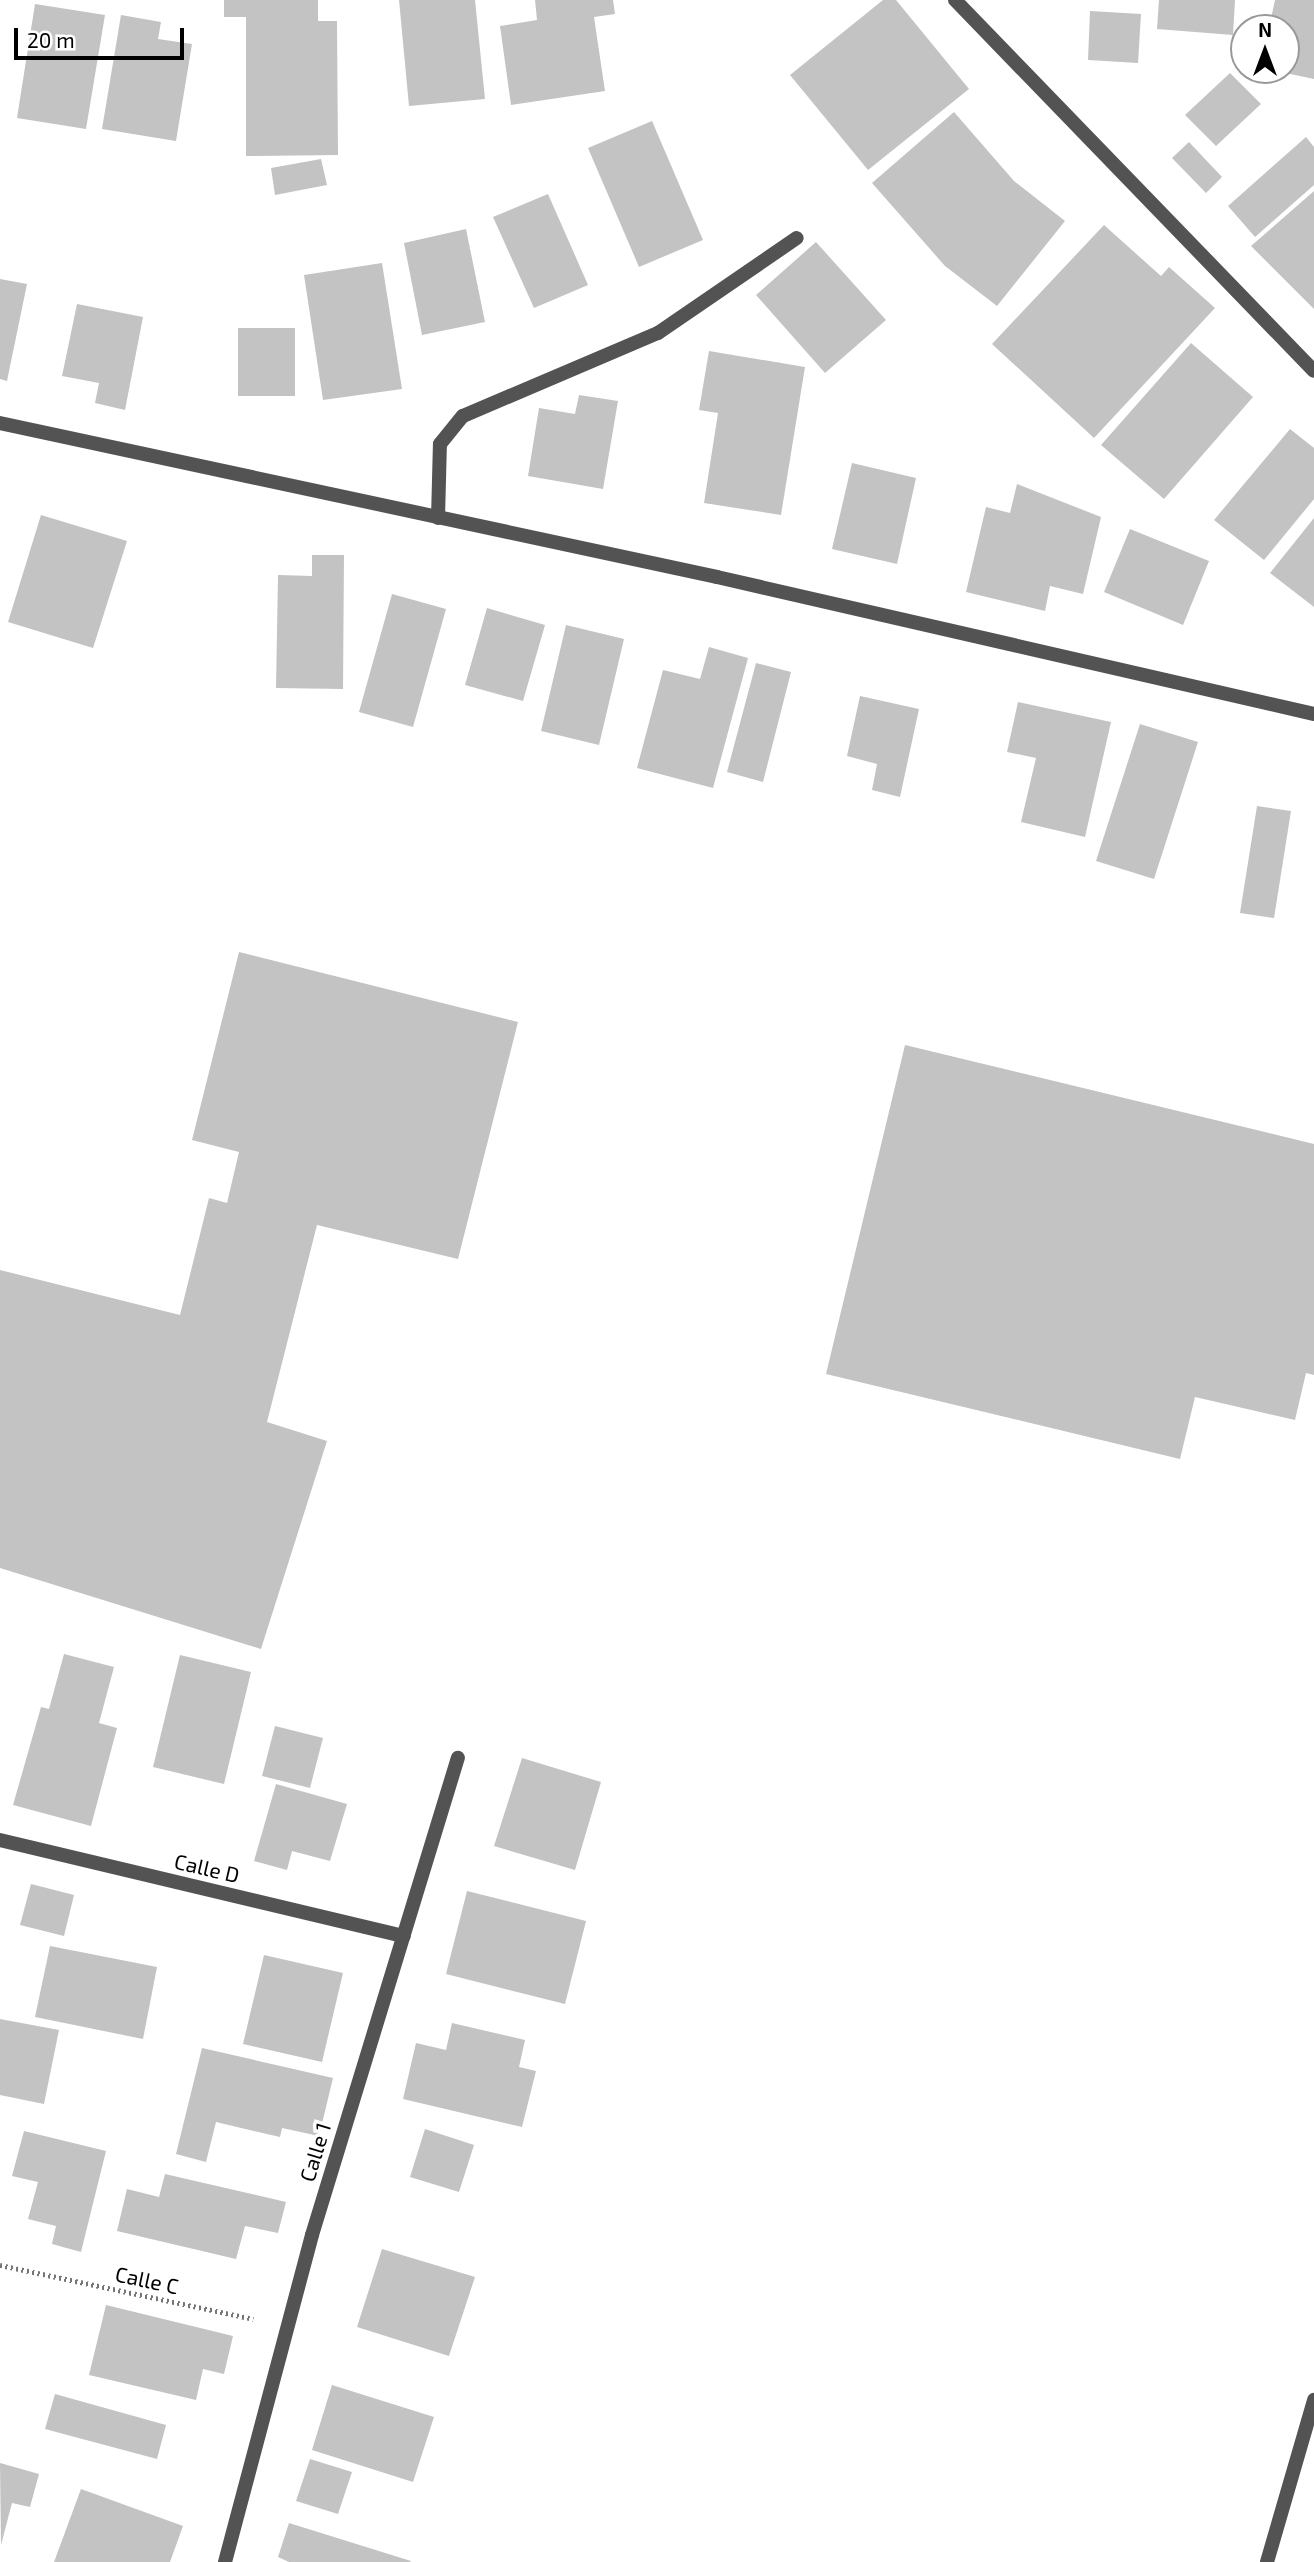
<!DOCTYPE html>
<html>
<head>
<meta charset="utf-8">
<style>
  body { margin:0 }
  #map { position:relative; width:1314px; height:2562px; overflow:hidden; background:#fff; font-family:"Exo 2",sans-serif }
  div>[style] { position:absolute }
  .building>* { inset:0; background:#c3c3c3 }
  .path>* { height:4.5px; margin-top:-2.25px; transform-origin:0; background:repeating-linear-gradient(90deg,#757575 0 2px,transparent 0 5.5px) }
  .lane>* { height:14px; margin:-7px; padding:0 7px; transform-origin:7px; border-radius:7px; background:#535353 }
  .street>* { height:14px; margin:-7px; padding:0 7px; transform-origin:7px; border-radius:7px; background:#535353 }
  span { translate:-50% -50%; white-space:nowrap; text-align:center; line-height:1.15; -webkit-text-stroke:7px #fff; paint-order:stroke }
  .street-label { font-size:21px; color:#000 }
  .north { position:absolute; left:1230px; top:14px; width:70px; height:70px; box-sizing:border-box; background:#fff; border:2px solid #999; border-radius:50%; rotate:0deg; font-size:19px; font-weight:700; line-height:28px; text-align:center; color:#000 }
  .north::after { content:''; display:block; margin:auto; width:24px; height:32px; background:#000; clip-path:polygon(50% 0,100% 100%,50% 72%,0 100%) }
  .scale { position:absolute; left:14px; top:28px; width:170px; height:32px; box-sizing:border-box; border:4px solid #000; border-top:0; padding-left:9px; font-size:21px; line-height:24px; white-space:nowrap; color:#000; -webkit-text-stroke:5px #fff; paint-order:stroke }
</style>
</head>
<body>
<div id="map">
  <div class="building">
    <i style="clip-path:polygon(224px 0,318px 0,318px 21px,337px 21px,338px 155px,246px 156px,246px 17px,224px 17px)"></i>
    <i style="clip-path:polygon(399px 0,475px 0,485px 99px,409px 106px)"></i>
    <i style="clip-path:polygon(535px 0,613px 0,615px 14px,594px 17px,605px 91px,511px 105px,500px 26px,537px 20px)"></i>
    <i style="clip-path:polygon(883px 0,896px 0,969px 89px,868px 170px,790px 75px)"></i>
    <i style="clip-path:polygon(1159px 0,1235px 0,1233px 35px,1157px 29px)"></i>
    <i style="clip-path:polygon(1275px 0,1314px 0,1314px 79px,1276px 71px,1286px 70px,1286px 28px,1269px 28px)"></i>
    <i style="clip-path:polygon(35px 4px,105px 15px,86px 129px,17px 118px)"></i>
    <i style="clip-path:polygon(1090px 11px,1141px 14px,1138px 63px,1088px 60px)"></i>
    <i style="clip-path:polygon(121px 15px,161px 22px,158px 39px,192px 44px,176px 141px,102px 129px)"></i>
    <i style="clip-path:polygon(1230px 73px,1261px 104px,1216px 146px,1185px 115px)"></i>
    <i style="clip-path:polygon(954px 112px,1014px 181px,1065px 221px,997px 306px,945px 266px,872px 183px)"></i>
    <i style="clip-path:polygon(652px 121px,703px 240px,639px 267px,588px 148px)"></i>
    <i style="clip-path:polygon(1306px 137px,1314px 147px,1314px 185px,1255px 237px,1228px 206px)"></i>
    <i style="clip-path:polygon(1189px 142px,1222px 177px,1206px 193px,1172px 158px)"></i>
    <i style="clip-path:polygon(321px 159px,327px 185px,275px 195px,271px 168px)"></i>
    <i style="clip-path:polygon(1314px 191px,1314px 309px,1251px 246px)"></i>
    <i style="clip-path:polygon(548px 194px,588px 285px,534px 308px,493px 217px)"></i>
    <i style="clip-path:polygon(1104px 225px,1161px 276px,1169px 267px,1215px 308px,1094px 438px,992px 344px)"></i>
    <i style="clip-path:polygon(466px 229px,485px 322px,422px 335px,404px 243px)"></i>
    <i style="clip-path:polygon(816px 242px,886px 320px,825px 373px,756px 295px)"></i>
    <i style="clip-path:polygon(382px 263px,402px 389px,323px 400px,304px 275px)"></i>
    <i style="clip-path:polygon(0 279px,27px 284px,7px 381px,0 379px)"></i>
    <i style="clip-path:polygon(77px 304px,143px 317px,125px 410px,95px 403px,99px 383px,62px 376px)"></i>
    <i style="clip-path:polygon(238px 328px,295px 328px,295px 396px,238px 396px)"></i>
    <i style="clip-path:polygon(1191px 343px,1253px 397px,1164px 499px,1101px 445px)"></i>
    <i style="clip-path:polygon(709px 351px,805px 367px,781px 515px,704px 503px,718px 413px,699px 410px)"></i>
    <i style="clip-path:polygon(579px 395px,618px 401px,603px 489px,528px 476px,539px 408px,575px 414px)"></i>
    <i style="clip-path:polygon(1290px 429px,1314px 448px,1314px 499px,1264px 560px,1214px 520px)"></i>
    <i style="clip-path:polygon(852px 463px,916px 478px,897px 564px,832px 549px)"></i>
    <i style="clip-path:polygon(1017px 484px,1101px 517px,1083px 594px,1050px 586px,1045px 611px,966px 592px,986px 507px,1010px 513px)"></i>
    <i style="clip-path:polygon(41px 515px,127px 541px,93px 648px,8px 622px)"></i>
    <i style="clip-path:polygon(1314px 518px,1314px 607px,1270px 573px)"></i>
    <i style="clip-path:polygon(1130px 529px,1209px 561px,1183px 625px,1104px 592px)"></i>
    <i style="clip-path:polygon(312px 555px,344px 555px,343px 689px,276px 688px,278px 575px,312px 576px)"></i>
    <i style="clip-path:polygon(392px 594px,446px 609px,413px 727px,359px 712px)"></i>
    <i style="clip-path:polygon(487px 608px,545px 625px,523px 701px,465px 685px)"></i>
    <i style="clip-path:polygon(566px 625px,624px 639px,599px 745px,541px 731px)"></i>
    <i style="clip-path:polygon(709px 647px,748px 658px,713px 788px,637px 768px,663px 670px,700px 679px)"></i>
    <i style="clip-path:polygon(756px 663px,791px 672px,763px 782px,727px 772px)"></i>
    <i style="clip-path:polygon(860px 696px,919px 709px,900px 797px,872px 790px,877px 764px,847px 756px)"></i>
    <i style="clip-path:polygon(1018px 702px,1111px 722px,1085px 837px,1021px 822px,1036px 758px,1007px 752px)"></i>
    <i style="clip-path:polygon(1140px 724px,1198px 742px,1154px 879px,1096px 861px)"></i>
    <i style="clip-path:polygon(1257px 806px,1291px 811px,1274px 918px,1240px 913px)"></i>
    <i style="clip-path:polygon(239px 952px,518px 1022px,458px 1259px,317px 1225px,267px 1422px,327px 1441px,261px 1649px,0 1568px,0 1270px,180px 1315px,209px 1198px,227px 1203px,239px 1152px,192px 1140px)"></i>
    <i style="clip-path:polygon(905px 1045px,1314px 1144px,1314px 1375px,1306px 1373px,1295px 1420px,1195px 1397px,1180px 1459px,826px 1374px)"></i>
    <i style="clip-path:polygon(64px 1654px,114px 1667px,99px 1723px,117px 1728px,91px 1826px,13px 1805px,41px 1707px,49px 1709px)"></i>
    <i style="clip-path:polygon(180px 1655px,251px 1672px,224px 1784px,153px 1767px)"></i>
    <i style="clip-path:polygon(275px 1726px,323px 1738px,310px 1788px,262px 1776px)"></i>
    <i style="clip-path:polygon(522px 1758px,601px 1782px,575px 1870px,494px 1846px)"></i>
    <i style="clip-path:polygon(276px 1784px,347px 1804px,330px 1861px,292px 1851px,287px 1870px,254px 1861px)"></i>
    <i style="clip-path:polygon(31px 1884px,74px 1895px,64px 1936px,20px 1925px)"></i>
    <i style="clip-path:polygon(467px 1891px,586px 1921px,565px 2004px,446px 1974px)"></i>
    <i style="clip-path:polygon(50px 1946px,157px 1967px,143px 2039px,35px 2017px)"></i>
    <i style="clip-path:polygon(264px 1955px,343px 1973px,322px 2062px,243px 2044px)"></i>
    <i style="clip-path:polygon(0 2019px,59px 2030px,44px 2104px,0 2095px)"></i>
    <i style="clip-path:polygon(452px 2023px,525px 2040px,519px 2067px,536px 2071px,522px 2127px,403px 2099px,416px 2043px,446px 2050px)"></i>
    <i style="clip-path:polygon(202px 2048px,333px 2078px,319px 2136px,282px 2128px,280px 2137px,216px 2122px,206px 2162px,176px 2154px)"></i>
    <i style="clip-path:polygon(425px 2129px,474px 2145px,459px 2192px,410px 2177px)"></i>
    <i style="clip-path:polygon(24px 2131px,106px 2151px,81px 2252px,52px 2244px,56px 2226px,28px 2219px,38px 2182px,12px 2176px)"></i>
    <i style="clip-path:polygon(165px 2174px,286px 2202px,278px 2233px,245px 2226px,236px 2259px,117px 2231px,127px 2189px,159px 2197px)"></i>
    <i style="clip-path:polygon(382px 2249px,475px 2277px,449px 2356px,357px 2327px)"></i>
    <i style="clip-path:polygon(106px 2305px,233px 2336px,224px 2374px,203px 2369px,196px 2400px,89px 2375px)"></i>
    <i style="clip-path:polygon(332px 2385px,434px 2417px,413px 2482px,312px 2450px)"></i>
    <i style="clip-path:polygon(55px 2394px,166px 2425px,157px 2459px,45px 2429px)"></i>
    <i style="clip-path:polygon(310px 2459px,352px 2472px,338px 2514px,296px 2501px)"></i>
    <i style="clip-path:polygon(0 2463px,39px 2474px,30px 2507px,12px 2503px,1px 2545px)"></i>
    <i style="clip-path:polygon(81px 2489px,183px 2526px,170px 2562px,54px 2562px)"></i>
    <i style="clip-path:polygon(289px 2523px,411px 2561px,410px 2562px,289px 2562px,278px 2557px)"></i>
  </div>
  <div class="path">
    <i style="left:0;top:2265px;width:259px;rotate:12deg"></i>
  </div>
  <div class="lane">
    <i style="left:1267px;top:2562px;width:169px;rotate:-73.8deg"></i>
  </div>
  <div class="street">
    <i style="left:955px;top:0;width:516px;rotate:45.94deg"></i>
    <i style="left:0;top:423px;width:733px;rotate:12.12deg"></i>
    <i style="left:717px;top:577px;width:613px;rotate:12.92deg"></i>
    <i style="left:438px;top:518px;width:74px;rotate:-88.5deg"></i>
    <i style="left:440px;top:444px;width:36px;rotate:-51deg"></i>
    <i style="left:463px;top:416px;width:212px;rotate:-23.1deg"></i>
    <i style="left:658px;top:333px;width:168px;rotate:-34.4deg"></i>
    <i style="left:0;top:1840px;width:415px;rotate:13.4deg"></i>
    <i style="left:225px;top:2562px;width:338px;rotate:-75.1deg"></i>
    <i style="left:312px;top:2235px;width:499px;rotate:-73deg"></i>
  </div>
  <div class="street-label">
    <span style="left:207px;top:1868px;rotate:13deg">Calle D</span>
    <span style="left:315px;top:2152px;rotate:-73deg">Calle 1</span>
    <span style="left:147px;top:2280px;rotate:12deg">Calle C</span>
  </div>
  <div class="north">N</div>
  <div class="scale">20 m</div>
</div>
</body>
</html>
